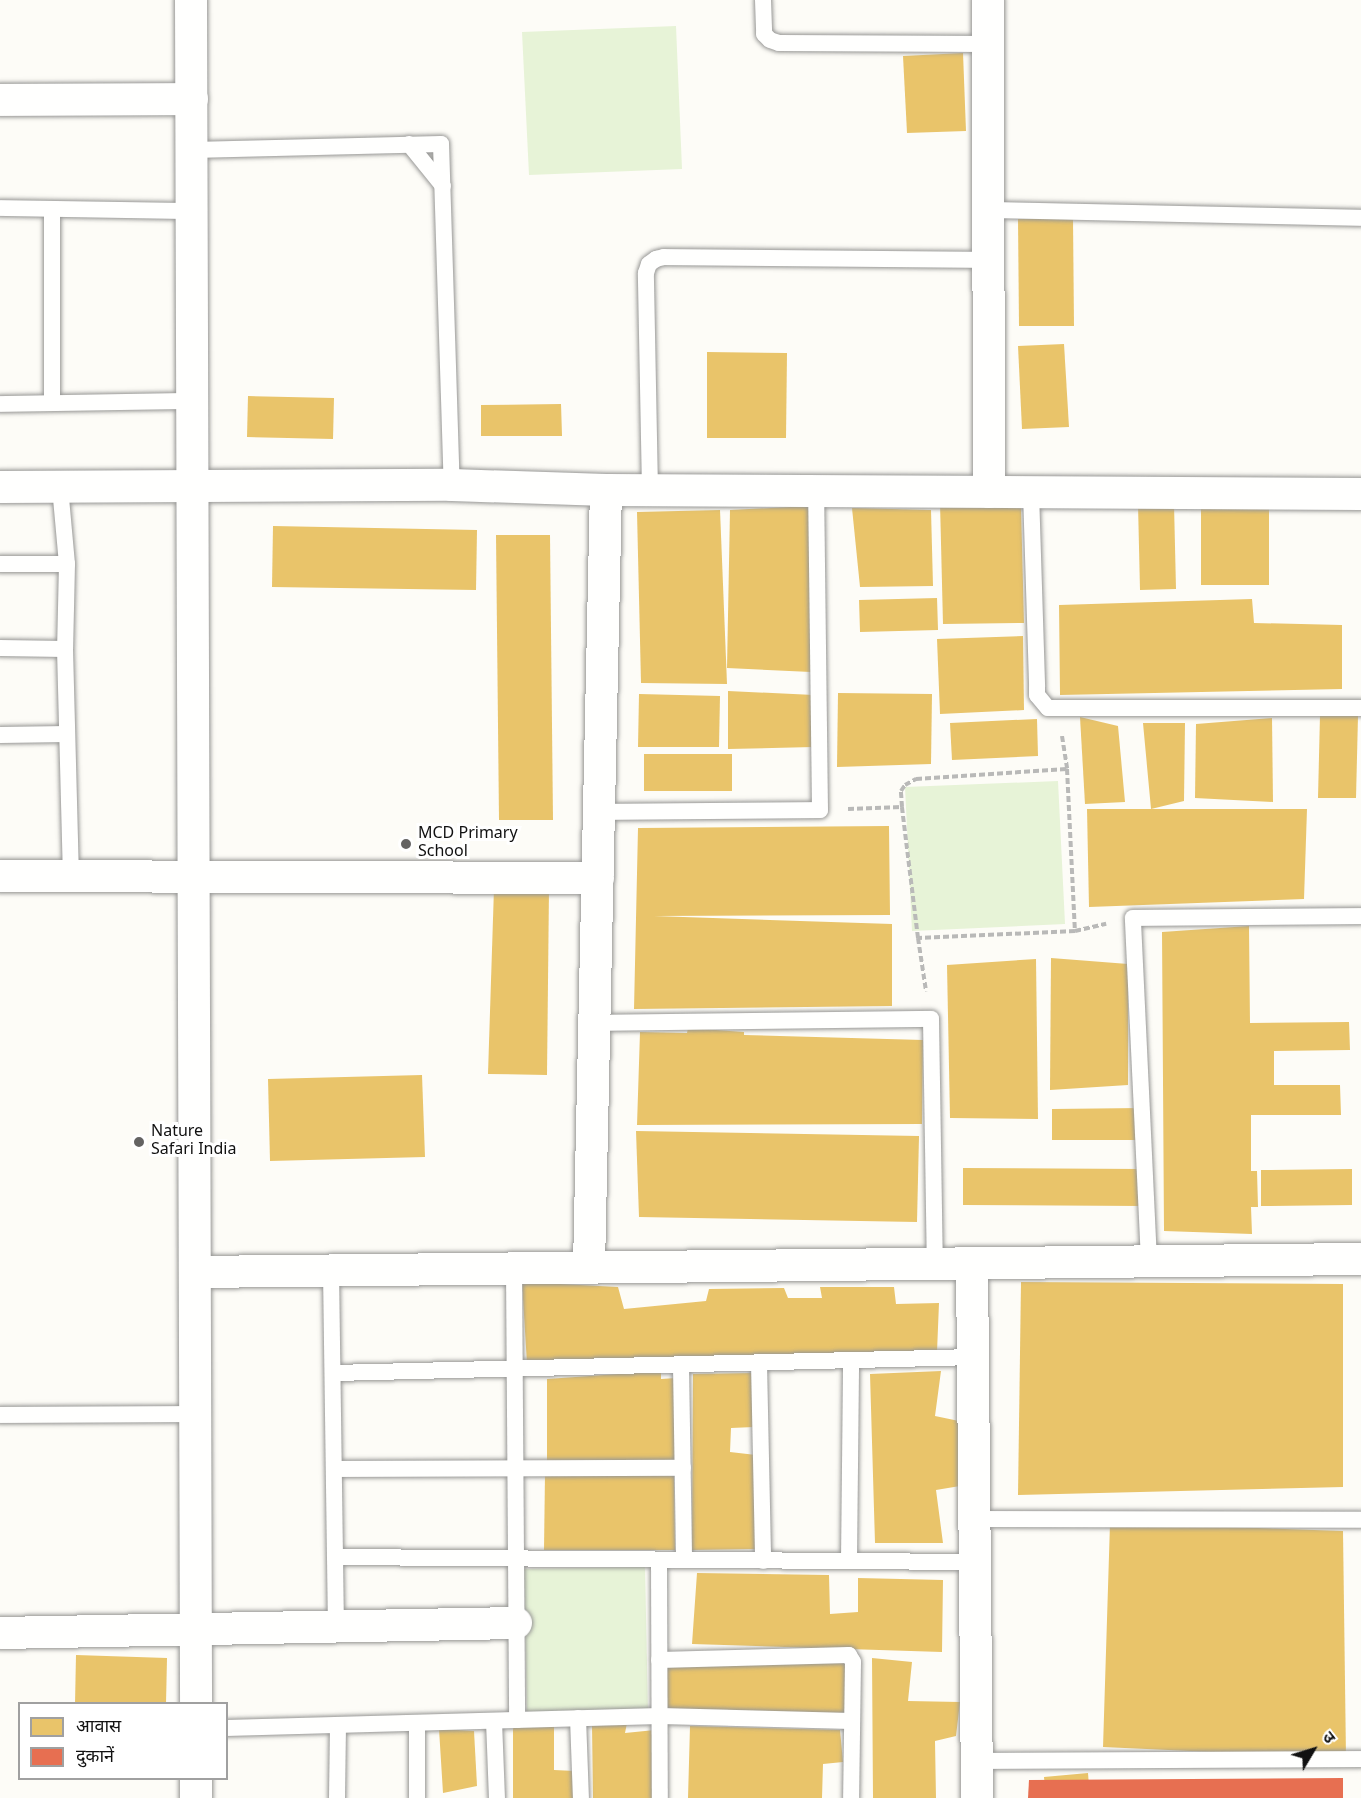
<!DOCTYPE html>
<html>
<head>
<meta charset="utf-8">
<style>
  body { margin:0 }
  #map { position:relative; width:1361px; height:1798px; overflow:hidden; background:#fdfcf7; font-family:Georgia,"Noto Sans Devanagari",serif }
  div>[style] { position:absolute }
  .green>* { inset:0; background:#e7f3d7 }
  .homes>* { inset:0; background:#e9c46a }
  .shops>* { inset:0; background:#e76f51 }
  .path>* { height:4px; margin-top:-2px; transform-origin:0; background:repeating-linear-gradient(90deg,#b9b9b8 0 6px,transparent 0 9px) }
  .roads { filter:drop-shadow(0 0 2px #979795) drop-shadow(0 0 2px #979795) }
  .lane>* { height:16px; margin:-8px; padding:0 8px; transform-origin:8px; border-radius:8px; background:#fffffe }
  .street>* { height:32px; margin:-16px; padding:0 16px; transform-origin:16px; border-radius:16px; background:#fffffe }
  .dots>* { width:16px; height:16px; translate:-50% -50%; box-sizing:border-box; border:3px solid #fff; border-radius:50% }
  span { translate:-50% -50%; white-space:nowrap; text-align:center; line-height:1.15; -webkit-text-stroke:6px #fff; paint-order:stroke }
  .poi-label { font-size:16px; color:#111 }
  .left { translate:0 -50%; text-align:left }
  .legend { position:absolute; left:18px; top:1702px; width:210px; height:78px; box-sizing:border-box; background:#fff; border:2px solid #a0a0a0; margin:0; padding:8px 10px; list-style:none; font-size:18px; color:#111 }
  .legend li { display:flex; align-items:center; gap:12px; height:30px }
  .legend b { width:30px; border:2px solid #a0a0a0 }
  .north { position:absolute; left:1283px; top:1720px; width:60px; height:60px; -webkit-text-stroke:4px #fff; paint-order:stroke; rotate:52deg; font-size:16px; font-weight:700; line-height:24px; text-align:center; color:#111 }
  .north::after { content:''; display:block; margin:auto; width:21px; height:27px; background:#111; clip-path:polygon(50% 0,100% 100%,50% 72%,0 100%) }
</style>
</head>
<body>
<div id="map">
  <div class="green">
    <i style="clip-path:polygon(676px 26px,682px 169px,529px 175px,522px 32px)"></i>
    <i style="clip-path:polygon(1058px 781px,1065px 924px,912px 931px,905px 787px)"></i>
    <i style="clip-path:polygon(645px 1567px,648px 1713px,527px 1715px,524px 1569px)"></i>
  </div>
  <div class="homes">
    <i style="clip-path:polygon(963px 53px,966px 131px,907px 133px,903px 56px)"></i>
    <i style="clip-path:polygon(1018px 219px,1073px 219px,1074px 326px,1019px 326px)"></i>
    <i style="clip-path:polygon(1064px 344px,1069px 427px,1022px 429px,1018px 346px)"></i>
    <i style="clip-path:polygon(707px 352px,787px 353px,786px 438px,707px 438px)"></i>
    <i style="clip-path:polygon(248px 396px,334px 398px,333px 439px,247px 437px)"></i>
    <i style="clip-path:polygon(561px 404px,562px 436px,481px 436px,481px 405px)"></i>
    <i style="clip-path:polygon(940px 502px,1021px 507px,1024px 623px,943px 624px)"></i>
    <i style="clip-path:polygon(1138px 504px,1174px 504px,1176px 589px,1140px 590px)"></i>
    <i style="clip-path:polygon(809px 506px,811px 672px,727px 668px,730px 510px)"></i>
    <i style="clip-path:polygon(1201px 506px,1269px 507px,1269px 585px,1201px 585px)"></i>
    <i style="clip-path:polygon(852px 508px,931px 510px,933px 586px,860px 587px)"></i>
    <i style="clip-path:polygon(720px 510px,727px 684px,641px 683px,637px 512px)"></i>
    <i style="clip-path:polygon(273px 526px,477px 530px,476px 590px,272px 587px)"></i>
    <i style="clip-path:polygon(496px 535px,550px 535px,553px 820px,499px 820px)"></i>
    <i style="clip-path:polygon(937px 598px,938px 630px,860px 632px,859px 600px)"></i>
    <i style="clip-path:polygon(1252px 599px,1254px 623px,1342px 625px,1342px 689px,1060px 695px,1059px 605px)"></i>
    <i style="clip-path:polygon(1023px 636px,1024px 710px,940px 714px,937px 639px)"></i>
    <i style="clip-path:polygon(728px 691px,814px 695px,813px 747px,728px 749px)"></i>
    <i style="clip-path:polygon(838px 693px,932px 694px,931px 764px,837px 767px)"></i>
    <i style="clip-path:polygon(639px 694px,720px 696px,719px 747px,638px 747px)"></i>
    <i style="clip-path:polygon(1320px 715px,1358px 716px,1356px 798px,1318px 798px)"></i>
    <i style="clip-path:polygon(1080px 717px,1118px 726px,1125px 802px,1085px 804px)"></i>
    <i style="clip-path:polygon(1272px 718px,1273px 802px,1195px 798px,1196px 724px)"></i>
    <i style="clip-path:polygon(1037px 719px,1038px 756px,952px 760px,950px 723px)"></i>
    <i style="clip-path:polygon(1143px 723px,1185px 723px,1184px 801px,1151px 809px)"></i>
    <i style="clip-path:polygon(644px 754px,732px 754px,732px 791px,644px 791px)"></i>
    <i style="clip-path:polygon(1087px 809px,1307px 809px,1304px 899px,1089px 907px)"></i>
    <i style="clip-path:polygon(889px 826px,890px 915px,654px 916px,892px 924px,892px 1006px,634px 1009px,638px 828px)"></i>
    <i style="clip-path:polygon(494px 888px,549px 888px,547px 1075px,488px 1074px)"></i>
    <i style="clip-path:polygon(1249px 926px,1250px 1023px,1349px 1022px,1350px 1050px,1274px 1051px,1274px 1085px,1340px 1085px,1341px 1115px,1251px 1115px,1251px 1171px,1257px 1171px,1258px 1207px,1251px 1207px,1252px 1234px,1164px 1231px,1162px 932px)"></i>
    <i style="clip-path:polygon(1051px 958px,1128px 964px,1128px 1085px,1050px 1090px)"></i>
    <i style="clip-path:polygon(1036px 959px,1038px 1119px,950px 1118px,947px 965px)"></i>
    <i style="clip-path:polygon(688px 1028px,744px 1032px,744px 1035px,923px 1040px,922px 1124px,637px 1125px,640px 1032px,687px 1033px)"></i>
    <i style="clip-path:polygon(422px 1075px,425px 1157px,270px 1161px,268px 1079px)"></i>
    <i style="clip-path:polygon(1140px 1108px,1140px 1140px,1052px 1140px,1052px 1109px)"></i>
    <i style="clip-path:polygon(636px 1131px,919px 1136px,917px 1222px,639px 1217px)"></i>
    <i style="clip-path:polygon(963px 1168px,1142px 1169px,1142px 1206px,963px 1205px)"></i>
    <i style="clip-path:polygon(1352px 1169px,1352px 1205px,1261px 1206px,1261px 1170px)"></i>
    <i style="clip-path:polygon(522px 1282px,618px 1287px,624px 1309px,706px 1301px,709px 1289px,784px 1288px,788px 1298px,822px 1298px,820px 1287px,894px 1287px,896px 1304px,939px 1303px,937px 1352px,527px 1364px)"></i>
    <i style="clip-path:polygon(1021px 1282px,1343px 1284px,1343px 1487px,1018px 1495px)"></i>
    <i style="clip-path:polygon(661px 1371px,661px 1379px,676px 1378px,676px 1464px,547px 1463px,547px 1379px)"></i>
    <i style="clip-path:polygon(941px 1371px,935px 1416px,959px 1421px,960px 1486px,936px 1490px,943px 1543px,875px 1543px,870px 1374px)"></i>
    <i style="clip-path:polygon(753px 1373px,754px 1427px,731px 1428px,730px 1452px,756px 1455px,758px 1549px,692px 1550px,693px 1374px)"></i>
    <i style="clip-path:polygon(545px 1474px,674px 1474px,675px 1550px,544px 1550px)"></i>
    <i style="clip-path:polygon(1110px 1523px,1343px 1531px,1346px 1758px,1103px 1747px)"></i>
    <i style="clip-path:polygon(697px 1573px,829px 1575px,830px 1614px,858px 1612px,858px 1578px,943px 1580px,942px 1652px,692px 1644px)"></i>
    <i style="clip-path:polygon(76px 1655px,167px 1658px,166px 1704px,75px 1704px)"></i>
    <i style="clip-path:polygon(849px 1656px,848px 1716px,661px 1712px,661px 1662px)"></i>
    <i style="clip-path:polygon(872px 1658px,912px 1662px,908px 1701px,960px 1702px,956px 1736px,935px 1741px,936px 1798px,873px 1798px)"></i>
    <i style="clip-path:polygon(627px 1723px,625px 1733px,655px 1730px,655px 1798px,593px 1798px,592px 1726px)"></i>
    <i style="clip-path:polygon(513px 1726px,554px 1726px,554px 1770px,575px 1771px,575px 1798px,513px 1798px)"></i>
    <i style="clip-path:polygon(690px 1726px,840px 1730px,843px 1762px,823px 1764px,822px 1798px,688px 1798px)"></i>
    <i style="clip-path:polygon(439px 1729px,474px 1731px,477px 1786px,443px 1793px)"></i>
    <i style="clip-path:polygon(1088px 1773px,1090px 1798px,1046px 1798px,1044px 1777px)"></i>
  </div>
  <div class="shops">
    <i style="clip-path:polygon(1343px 1778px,1343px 1798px,1028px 1798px,1029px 1780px)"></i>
  </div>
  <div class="path">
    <i style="left:1062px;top:736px;width:33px;rotate:81deg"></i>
    <i style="left:1067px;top:769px;width:162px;rotate:87.2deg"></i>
    <i style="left:1075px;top:931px;width:157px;rotate:177.4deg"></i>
    <i style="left:918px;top:938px;width:132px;rotate:-97deg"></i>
    <i style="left:902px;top:807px;width:16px;rotate:-94deg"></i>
    <i style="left:901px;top:791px;width:7px;rotate:-56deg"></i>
    <i style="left:905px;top:785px;width:13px;rotate:-29deg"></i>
    <i style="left:916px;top:779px;width:151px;rotate:-3.8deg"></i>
    <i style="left:848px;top:809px;width:54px;rotate:-2.1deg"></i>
    <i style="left:1075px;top:931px;width:32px;rotate:-13deg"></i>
    <i style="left:918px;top:938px;width:54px;rotate:81.4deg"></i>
  </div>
  <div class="roads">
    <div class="lane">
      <i style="left:763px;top:0;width:34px;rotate:88deg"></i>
      <i style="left:764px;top:34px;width:8px;rotate:45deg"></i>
      <i style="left:770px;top:40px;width:9px;rotate:18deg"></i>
      <i style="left:779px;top:43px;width:209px;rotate:0.3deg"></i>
      <i style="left:409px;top:144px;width:54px;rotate:51deg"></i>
      <i style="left:192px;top:150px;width:249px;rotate:-1.4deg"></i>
      <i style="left:441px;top:144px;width:341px;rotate:88.2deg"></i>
      <i style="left:0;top:208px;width:192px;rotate:0.9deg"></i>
      <i style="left:52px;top:209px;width:194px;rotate:90deg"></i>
      <i style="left:988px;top:210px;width:373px;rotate:1.2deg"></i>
      <i style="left:0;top:404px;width:192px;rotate:-0.9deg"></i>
      <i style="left:60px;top:487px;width:77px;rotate:84.8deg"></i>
      <i style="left:67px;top:564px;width:85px;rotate:91.3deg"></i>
      <i style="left:65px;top:649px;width:227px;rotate:88.5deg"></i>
      <i style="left:650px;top:490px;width:217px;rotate:-91.1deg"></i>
      <i style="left:646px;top:273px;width:9px;rotate:-72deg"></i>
      <i style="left:649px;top:264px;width:9px;rotate:-36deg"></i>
      <i style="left:656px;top:259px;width:8px;rotate:-14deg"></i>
      <i style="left:664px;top:257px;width:325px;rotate:0.5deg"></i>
      <i style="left:1031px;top:492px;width:195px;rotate:88.2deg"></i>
      <i style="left:1037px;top:687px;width:8px;rotate:90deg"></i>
      <i style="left:1037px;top:695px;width:17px;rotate:50deg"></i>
      <i style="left:1048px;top:708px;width:313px"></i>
      <i style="left:0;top:564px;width:67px"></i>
      <i style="left:0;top:648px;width:65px;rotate:0.9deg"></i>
      <i style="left:0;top:735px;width:67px;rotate:-0.9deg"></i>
      <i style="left:600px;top:812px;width:220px;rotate:-0.5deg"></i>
      <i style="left:820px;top:810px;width:319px;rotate:-90.7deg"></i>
      <i style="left:594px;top:1023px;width:337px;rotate:-0.7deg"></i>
      <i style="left:931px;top:1019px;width:245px;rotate:89.1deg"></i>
      <i style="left:1149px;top:1261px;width:343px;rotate:-92.7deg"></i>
      <i style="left:1133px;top:918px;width:228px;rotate:-0.5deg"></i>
      <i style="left:514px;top:1269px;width:451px;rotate:89.6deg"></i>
      <i style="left:331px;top:1271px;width:355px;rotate:89.2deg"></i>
      <i style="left:759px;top:1363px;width:198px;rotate:88.8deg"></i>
      <i style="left:681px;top:1365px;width:195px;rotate:89.1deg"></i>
      <i style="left:334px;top:1373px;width:639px;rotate:-1.43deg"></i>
      <i style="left:0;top:1415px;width:195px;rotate:-0.3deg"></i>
      <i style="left:334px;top:1469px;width:349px;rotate:-0.2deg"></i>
      <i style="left:974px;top:1519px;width:387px;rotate:0.1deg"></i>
      <i style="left:335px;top:1557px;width:640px;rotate:0.45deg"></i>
      <i style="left:659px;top:1560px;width:238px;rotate:89.8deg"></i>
      <i style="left:849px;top:1561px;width:201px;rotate:-89.4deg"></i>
      <i style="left:659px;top:1660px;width:190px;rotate:-1.5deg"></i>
      <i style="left:849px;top:1655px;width:8px;rotate:60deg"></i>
      <i style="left:853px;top:1662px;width:136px;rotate:90.8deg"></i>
      <i style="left:578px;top:1718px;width:80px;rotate:87.9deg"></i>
      <i style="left:494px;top:1721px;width:77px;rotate:87.8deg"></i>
      <i style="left:417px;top:1723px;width:75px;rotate:90deg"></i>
      <i style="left:226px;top:1728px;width:434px;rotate:-1.6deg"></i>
      <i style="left:660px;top:1716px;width:191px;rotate:1.5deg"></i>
      <i style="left:977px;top:1761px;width:384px;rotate:-0.3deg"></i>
      <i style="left:337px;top:1798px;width:73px;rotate:-89.2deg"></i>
    </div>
    <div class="street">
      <i style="left:191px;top:0;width:1704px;rotate:89.83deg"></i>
      <i style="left:988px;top:0;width:492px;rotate:89.9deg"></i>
      <i style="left:0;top:100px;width:192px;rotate:-0.3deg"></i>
      <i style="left:0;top:487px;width:452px;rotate:-0.3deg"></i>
      <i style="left:452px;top:485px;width:154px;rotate:1.9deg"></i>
      <i style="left:606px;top:490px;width:755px;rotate:0.3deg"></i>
      <i style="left:0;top:876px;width:598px;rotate:0.19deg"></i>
      <i style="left:972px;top:1263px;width:535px;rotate:89.46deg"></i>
      <i style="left:589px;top:1267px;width:777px;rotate:-88.75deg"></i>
      <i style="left:195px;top:1272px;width:1166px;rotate:-0.64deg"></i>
      <i style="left:0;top:1633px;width:516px;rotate:-1.11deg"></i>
      <i style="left:196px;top:1778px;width:20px;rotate:90deg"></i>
    </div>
  </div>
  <div class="dots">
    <i style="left:406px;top:844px;background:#646362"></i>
    <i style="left:139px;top:1142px;background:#646362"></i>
  </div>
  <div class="poi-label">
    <span class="left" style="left:418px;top:844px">MCD Primary<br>School</span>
    <span class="left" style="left:151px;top:1142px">Nature<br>Safari India</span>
  </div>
  <ul class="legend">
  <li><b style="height:16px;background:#e9c46a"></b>आवास</li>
  <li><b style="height:16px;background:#e76f51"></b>दुकानें</li>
  </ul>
  <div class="north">उ</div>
</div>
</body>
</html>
